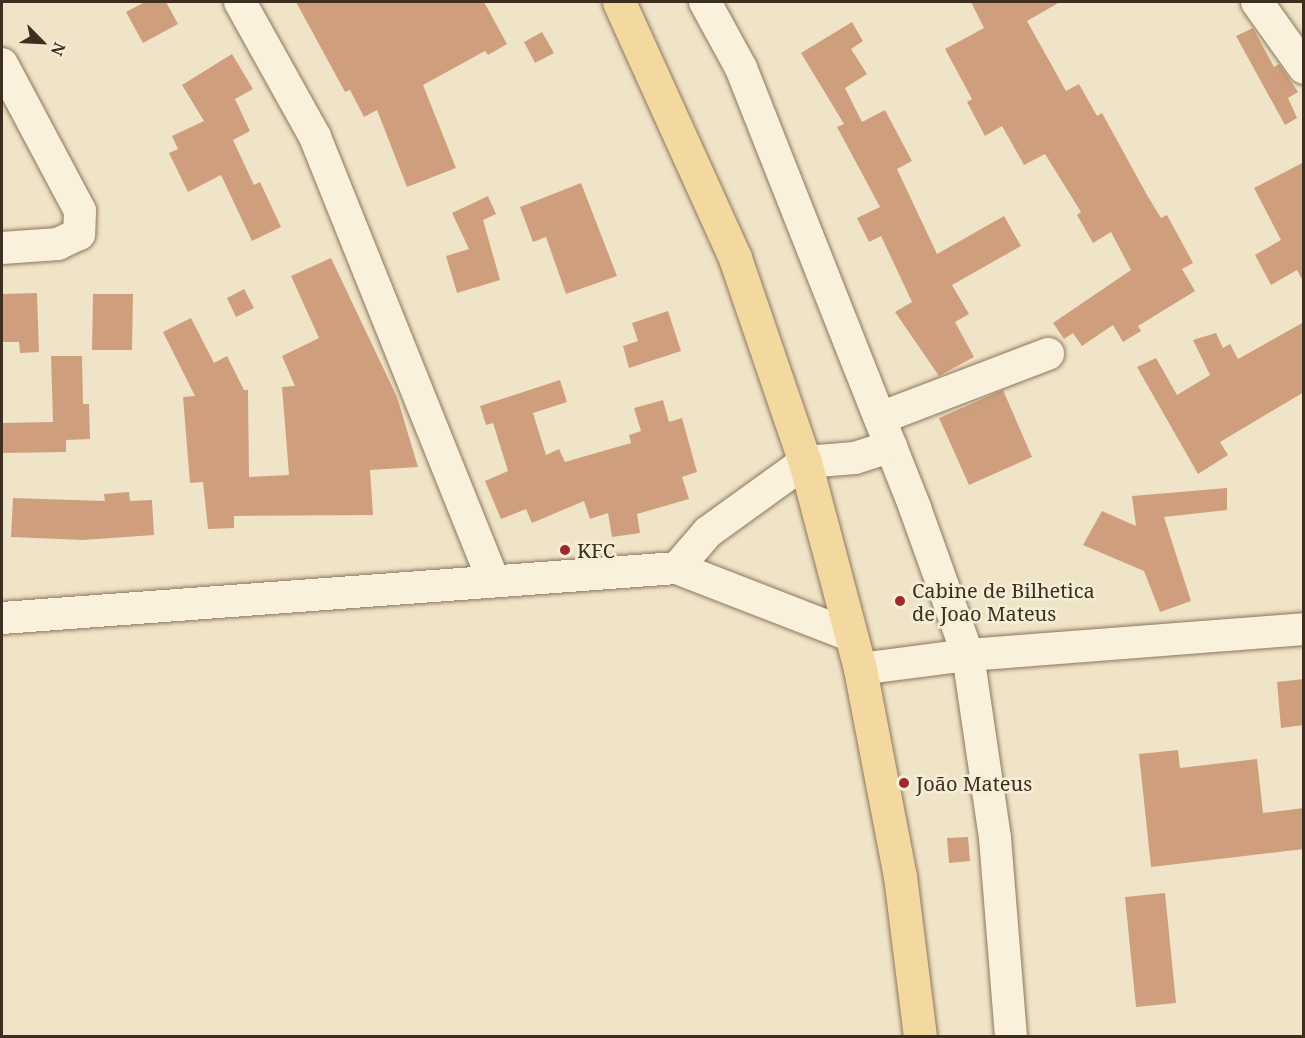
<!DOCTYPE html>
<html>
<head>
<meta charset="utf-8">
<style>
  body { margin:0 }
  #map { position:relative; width:1305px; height:1038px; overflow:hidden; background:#f0e4c8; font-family:"Noto Serif",serif }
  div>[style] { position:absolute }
  .building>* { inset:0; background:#cf9f7d }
  .roads { filter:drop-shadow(0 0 2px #8d765c) drop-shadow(0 0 2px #8d765c) }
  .minor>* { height:32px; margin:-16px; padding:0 16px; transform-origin:16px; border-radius:16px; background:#faf1dc }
  .major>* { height:33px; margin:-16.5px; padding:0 16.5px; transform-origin:16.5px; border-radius:16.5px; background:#f3d9a0 }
  .dots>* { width:16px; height:16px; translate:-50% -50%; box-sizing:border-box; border:3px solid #f7eed8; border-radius:50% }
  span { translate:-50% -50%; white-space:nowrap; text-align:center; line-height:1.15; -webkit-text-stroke:5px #f7eed8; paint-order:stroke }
  .poi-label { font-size:20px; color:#3d2e20 }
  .left { translate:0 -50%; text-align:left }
  .frame { position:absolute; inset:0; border:3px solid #3d2e20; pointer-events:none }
  .north { position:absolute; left:12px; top:12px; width:60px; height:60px; -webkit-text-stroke:4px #f7eed8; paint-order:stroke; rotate:114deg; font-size:16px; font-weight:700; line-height:24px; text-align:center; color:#3d2e20 }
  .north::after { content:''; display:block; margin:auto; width:21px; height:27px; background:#3d2e20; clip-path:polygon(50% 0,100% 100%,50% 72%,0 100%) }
</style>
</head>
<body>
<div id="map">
  <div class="building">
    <i style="clip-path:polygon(145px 2px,166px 2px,178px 24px,143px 43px,126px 12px)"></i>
    <i style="clip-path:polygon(296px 2px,484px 2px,507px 44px,488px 55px,485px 51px,423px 85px,456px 168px,407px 187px,377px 110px,364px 117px,350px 90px,345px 92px)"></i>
    <i style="clip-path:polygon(971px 2px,1060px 2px,1027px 21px,1066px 91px,1079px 84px,1097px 116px,1102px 113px,1147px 195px,1161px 218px,1167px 215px,1193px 263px,1182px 269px,1195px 291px,1138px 326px,1141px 331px,1123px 342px,1113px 325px,1082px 346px,1073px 333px,1064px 339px,1053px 323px,1131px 270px,1111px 232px,1093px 243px,1077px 215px,1081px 212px,1045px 154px,1024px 165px,1002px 126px,985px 136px,967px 102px,972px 99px,945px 49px,984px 28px)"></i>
    <i style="clip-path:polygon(852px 22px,863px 41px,851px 49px,867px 74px,845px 88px,862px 122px,885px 110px,912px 161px,897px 169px,937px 254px,1004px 216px,1021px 246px,952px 285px,969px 314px,955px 322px,974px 357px,939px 376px,895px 312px,912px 302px,881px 236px,869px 242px,857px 218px,880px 207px,837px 127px,844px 124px,801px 53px)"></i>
    <i style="clip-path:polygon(1253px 28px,1274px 67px,1279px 64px,1298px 92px,1288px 98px,1297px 118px,1285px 125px,1236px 36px)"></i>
    <i style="clip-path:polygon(542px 32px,554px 53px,535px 63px,524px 42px)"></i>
    <i style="clip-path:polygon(232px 54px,253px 89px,235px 99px,250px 131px,233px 140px,254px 185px,260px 182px,281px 227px,252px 241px,221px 175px,188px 192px,169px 153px,178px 149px,172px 136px,204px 121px,182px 85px)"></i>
    <i style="clip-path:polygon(1304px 162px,1304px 283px,1297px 270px,1271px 285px,1255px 255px,1281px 240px,1254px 188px)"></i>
    <i style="clip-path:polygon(581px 183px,617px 276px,566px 294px,546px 237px,533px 242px,520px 207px)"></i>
    <i style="clip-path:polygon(488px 196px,496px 214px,483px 220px,500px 280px,457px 293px,446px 256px,469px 249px,452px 213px)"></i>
    <i style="clip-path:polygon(331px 258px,397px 397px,418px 467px,370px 470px,373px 515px,234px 516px,234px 528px,208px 529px,203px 482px,190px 483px,183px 397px,195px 396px,163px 332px,191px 318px,214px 363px,227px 356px,244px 390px,248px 390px,249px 477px,289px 475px,282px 387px,295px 386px,282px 356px,319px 338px,291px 276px)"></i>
    <i style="clip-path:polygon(244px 289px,254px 308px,236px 317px,227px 298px)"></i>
    <i style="clip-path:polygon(37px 293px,39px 352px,20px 353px,19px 342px,2px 342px,2px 294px)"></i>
    <i style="clip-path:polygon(93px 294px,133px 294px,132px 350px,92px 350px)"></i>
    <i style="clip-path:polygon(668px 311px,681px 351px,629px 368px,623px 346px,638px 341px,632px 323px)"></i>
    <i style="clip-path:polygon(1304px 322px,1304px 392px,1220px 442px,1228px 455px,1198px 474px,1137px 367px,1156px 358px,1177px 395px,1210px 375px,1193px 340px,1216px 333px,1223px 348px,1230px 344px,1238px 359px)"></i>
    <i style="clip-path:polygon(51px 356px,82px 356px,83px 404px,89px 404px,90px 439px,66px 440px,66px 452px,2px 453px,2px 423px,53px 422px)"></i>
    <i style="clip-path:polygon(560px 380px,567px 402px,533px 413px,546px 455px,559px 449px,565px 462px,631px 443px,629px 435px,641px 431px,634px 408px,663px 400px,669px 422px,682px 418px,697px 472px,682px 477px,689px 499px,637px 514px,640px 533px,612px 537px,608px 513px,590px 519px,584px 501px,532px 523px,526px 509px,501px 519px,485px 481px,508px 471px,493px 423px,486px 425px,480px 406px)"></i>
    <i style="clip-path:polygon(1003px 390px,1032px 457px,969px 485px,939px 418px)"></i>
    <i style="clip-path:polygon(1227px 488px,1227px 510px,1164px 517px,1191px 601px,1160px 612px,1144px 571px,1083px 545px,1102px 511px,1136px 526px,1132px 496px)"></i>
    <i style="clip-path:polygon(129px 492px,130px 501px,152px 500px,154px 535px,83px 540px,11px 537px,13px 498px,105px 501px,104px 494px)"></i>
    <i style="clip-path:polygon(1304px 679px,1304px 725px,1281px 728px,1277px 682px)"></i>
    <i style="clip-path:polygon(1178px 750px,1180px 768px,1257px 759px,1263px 813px,1304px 808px,1304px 849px,1151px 867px,1139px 754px)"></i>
    <i style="clip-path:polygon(968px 837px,970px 861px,949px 863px,947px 838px)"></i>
    <i style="clip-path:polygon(1165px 893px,1176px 1003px,1136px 1007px,1125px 897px)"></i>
  </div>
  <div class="roads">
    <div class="minor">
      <i style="left:240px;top:2px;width:154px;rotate:60.9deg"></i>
      <i style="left:315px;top:137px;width:476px;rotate:68.1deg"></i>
      <i style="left:705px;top:2px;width:75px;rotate:61.4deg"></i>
      <i style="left:741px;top:68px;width:473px;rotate:68.4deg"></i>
      <i style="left:915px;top:508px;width:156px;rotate:70.2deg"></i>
      <i style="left:968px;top:655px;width:185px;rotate:81.6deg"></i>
      <i style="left:995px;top:838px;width:199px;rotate:85.4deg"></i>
      <i style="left:1257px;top:2px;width:81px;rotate:54.5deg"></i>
      <i style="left:2px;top:64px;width:166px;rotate:62deg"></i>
      <i style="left:80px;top:211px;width:23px;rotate:92deg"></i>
      <i style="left:79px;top:234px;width:23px;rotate:155deg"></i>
      <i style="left:58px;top:244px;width:56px;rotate:175.9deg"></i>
      <i style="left:880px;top:418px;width:180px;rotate:-20.9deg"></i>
      <i style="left:677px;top:568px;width:48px;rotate:-49.3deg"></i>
      <i style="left:708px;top:532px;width:120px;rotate:-35.8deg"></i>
      <i style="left:805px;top:462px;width:50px;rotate:-4.6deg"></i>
      <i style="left:855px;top:458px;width:38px;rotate:-18deg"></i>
      <i style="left:2px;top:618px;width:677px;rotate:-4.24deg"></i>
      <i style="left:677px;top:568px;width:186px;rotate:21.2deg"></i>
      <i style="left:860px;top:669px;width:109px;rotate:-7.4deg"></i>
      <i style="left:968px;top:655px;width:337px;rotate:-4.4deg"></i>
    </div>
    <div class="major">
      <i style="left:619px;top:2px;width:281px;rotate:65.6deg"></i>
      <i style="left:735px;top:258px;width:216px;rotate:71.1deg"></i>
      <i style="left:805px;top:462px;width:214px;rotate:75.1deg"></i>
      <i style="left:860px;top:669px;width:211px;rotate:79.1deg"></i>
      <i style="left:900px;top:876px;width:161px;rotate:82.9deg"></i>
    </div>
  </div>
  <div class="dots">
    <i style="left:565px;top:550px;background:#9e2a2b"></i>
    <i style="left:900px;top:601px;background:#9e2a2b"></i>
    <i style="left:904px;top:783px;background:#9e2a2b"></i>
  </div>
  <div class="poi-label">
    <span class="left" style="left:577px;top:550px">KFC</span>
    <span class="left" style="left:912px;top:602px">Cabine de Bilhetica<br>de Joao Mateus</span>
    <span class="left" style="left:916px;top:783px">João Mateus</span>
  </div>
  <div class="frame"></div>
  <div class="north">N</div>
</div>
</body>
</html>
